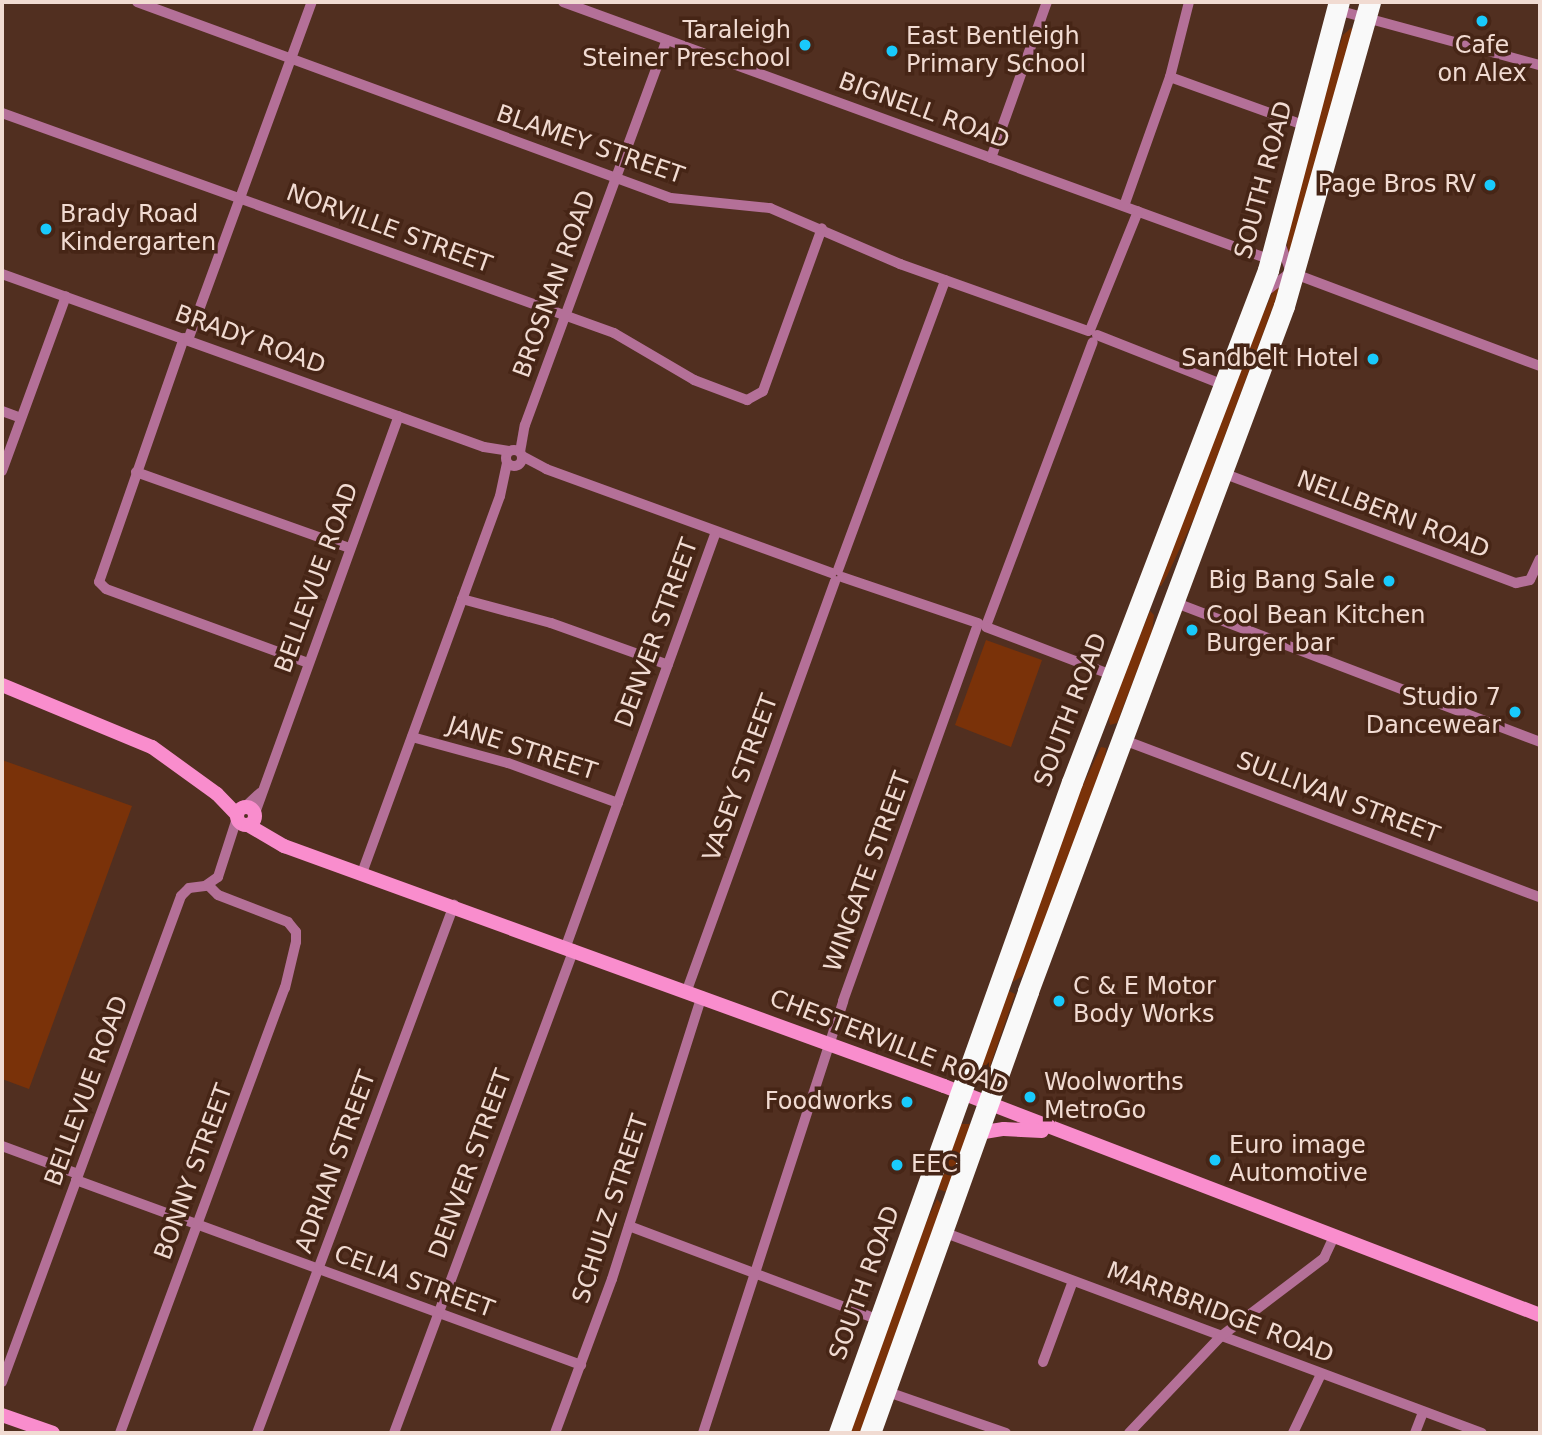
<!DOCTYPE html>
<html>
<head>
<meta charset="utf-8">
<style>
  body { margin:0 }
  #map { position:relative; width:1542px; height:1435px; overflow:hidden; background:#512f20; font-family:"DejaVu Sans",sans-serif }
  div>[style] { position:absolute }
  .green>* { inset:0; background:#7a3209 }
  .street>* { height:10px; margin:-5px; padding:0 5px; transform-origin:5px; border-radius:5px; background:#b47098 }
  .street>.ring { margin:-5px; padding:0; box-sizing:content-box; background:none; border:10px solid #b47098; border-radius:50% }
  .secondary>* { height:14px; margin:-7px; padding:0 7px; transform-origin:7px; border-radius:7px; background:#f98dcd }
  .secondary>.ring { margin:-7px; padding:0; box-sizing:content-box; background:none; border:14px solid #f98dcd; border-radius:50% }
  .highway>* { height:21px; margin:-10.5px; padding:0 10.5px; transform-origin:10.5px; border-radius:10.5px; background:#f9f9f9 }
  .dots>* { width:19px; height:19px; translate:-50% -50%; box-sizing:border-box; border:4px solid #462516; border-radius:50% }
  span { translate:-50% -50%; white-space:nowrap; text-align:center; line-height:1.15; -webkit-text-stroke:7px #462516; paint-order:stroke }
  .poi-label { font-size:24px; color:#f1dbd2 }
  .right { translate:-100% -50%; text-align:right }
  .left { translate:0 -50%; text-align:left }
  .street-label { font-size:24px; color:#f1dbd2 }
  .frame { position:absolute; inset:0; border:4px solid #f1dbd2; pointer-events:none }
</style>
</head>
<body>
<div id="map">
  <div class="green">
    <i style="clip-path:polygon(1351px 28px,1353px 29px,1288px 258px,1287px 234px,1311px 138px,1343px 35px)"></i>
    <i style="clip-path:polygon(1283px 280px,1195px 516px,1167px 576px,1161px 586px,1156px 585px,1214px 425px,1274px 289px)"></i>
    <i style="clip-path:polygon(1150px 611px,1154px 615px,1152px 632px,1117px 723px,1110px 725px,1108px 713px)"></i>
    <i style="clip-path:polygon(986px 640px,1042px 660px,1011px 747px,955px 725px)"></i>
    <i style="clip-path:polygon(1101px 747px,1106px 748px,1105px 759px,1047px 920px,1022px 976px,1013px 982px,1011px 971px,1061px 831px)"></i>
    <i style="clip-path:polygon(2px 760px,132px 806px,29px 1089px,2px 1079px)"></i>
    <i style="clip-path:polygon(1005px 989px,1015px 994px,987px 1075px,978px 1080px)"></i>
    <i style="clip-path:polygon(961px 1124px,970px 1124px,949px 1193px,938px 1189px)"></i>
    <i style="clip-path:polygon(937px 1199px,942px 1205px,862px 1433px,846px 1433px,907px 1263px)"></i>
  </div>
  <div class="street">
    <i style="left:137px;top:2px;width:569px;rotate:20.16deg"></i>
    <i style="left:671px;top:198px;width:100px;rotate:5.8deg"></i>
    <i style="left:770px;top:208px;width:142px;rotate:23.3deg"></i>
    <i style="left:900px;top:264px;width:200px;rotate:19.6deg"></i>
    <i style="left:563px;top:2px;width:754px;rotate:20.02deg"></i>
    <i style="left:1337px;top:10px;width:210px;rotate:15.2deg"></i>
    <i style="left:1170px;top:77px;width:145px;rotate:19.8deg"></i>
    <i style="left:2px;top:113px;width:650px;rotate:19.77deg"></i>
    <i style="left:614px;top:333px;width:93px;rotate:30.4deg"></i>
    <i style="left:694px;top:380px;width:57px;rotate:20.7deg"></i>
    <i style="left:747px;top:400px;width:18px;rotate:-29deg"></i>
    <i style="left:763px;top:391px;width:173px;rotate:-70.1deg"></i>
    <i style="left:991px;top:158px;width:166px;rotate:-70.3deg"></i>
    <i style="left:1124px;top:206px;width:137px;rotate:-70.4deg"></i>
    <i style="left:1170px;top:77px;width:77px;rotate:-75.8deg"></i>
    <i style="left:2px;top:274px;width:512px;rotate:19.74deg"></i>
    <i style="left:484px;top:447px;width:25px;rotate:9deg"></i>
    <i style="left:1295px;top:274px;width:262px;rotate:20.6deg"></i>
    <i style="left:1266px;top:291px;width:31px;rotate:-37deg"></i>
    <i style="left:1291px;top:272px;width:31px;rotate:-111deg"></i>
    <i style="left:1090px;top:330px;width:128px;rotate:-68deg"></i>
    <i style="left:1097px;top:335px;width:136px;rotate:21.5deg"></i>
    <i style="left:184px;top:338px;width:258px;rotate:109.2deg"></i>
    <i style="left:99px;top:582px;width:10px;rotate:45deg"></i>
    <i style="left:106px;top:589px;width:215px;rotate:20.1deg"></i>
    <i style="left:188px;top:340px;width:360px;rotate:-69.9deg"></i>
    <i style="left:2px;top:411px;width:20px;rotate:20deg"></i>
    <i class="ring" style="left:506px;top:450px;width:6px;height:6px"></i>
    <i style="left:520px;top:452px;width:27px;rotate:-80deg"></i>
    <i style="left:525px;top:425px;width:410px;rotate:-69.8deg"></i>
    <i style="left:522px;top:456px;width:27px;rotate:28deg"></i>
    <i style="left:546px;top:469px;width:304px;rotate:20deg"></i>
    <i style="left:2px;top:471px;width:186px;rotate:-69.9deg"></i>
    <i style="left:136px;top:472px;width:227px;rotate:19.6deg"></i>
    <i style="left:1220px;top:472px;width:316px;rotate:20.6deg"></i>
    <i style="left:1516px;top:583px;width:14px;rotate:-12deg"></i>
    <i style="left:1530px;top:580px;width:23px;rotate:-65deg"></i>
    <i style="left:838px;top:570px;width:309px;rotate:-69.7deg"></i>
    <i style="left:842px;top:577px;width:144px;rotate:18.7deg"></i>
    <i style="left:462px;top:599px;width:92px;rotate:15.1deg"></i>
    <i style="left:551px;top:623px;width:124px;rotate:19.7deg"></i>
    <i style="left:1171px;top:601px;width:395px;rotate:20.9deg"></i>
    <i style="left:986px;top:626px;width:303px;rotate:-69.4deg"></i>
    <i style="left:986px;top:627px;width:135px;rotate:20.9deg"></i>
    <i style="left:412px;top:737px;width:99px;rotate:15.2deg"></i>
    <i style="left:508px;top:763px;width:117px;rotate:20deg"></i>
    <i style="left:1121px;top:739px;width:448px;rotate:20.7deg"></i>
    <i style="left:246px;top:806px;width:19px;rotate:-43deg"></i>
    <i style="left:255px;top:813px;width:422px;rotate:-70.1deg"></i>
    <i style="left:362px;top:873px;width:401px;rotate:-69.9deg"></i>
    <i style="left:500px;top:496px;width:34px;rotate:-78deg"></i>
    <i style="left:566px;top:946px;width:440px;rotate:-70.1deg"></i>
    <i style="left:687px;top:990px;width:435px;rotate:-70.1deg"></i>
    <i style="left:2px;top:1146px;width:81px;rotate:20.2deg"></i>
    <i style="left:76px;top:1180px;width:538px;rotate:20.12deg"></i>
    <i style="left:629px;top:1226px;width:267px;rotate:20.6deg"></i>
    <i style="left:943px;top:1232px;width:575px;rotate:20.45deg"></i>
    <i style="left:1043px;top:1362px;width:86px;rotate:-69.7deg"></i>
    <i style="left:2px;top:1382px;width:518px;rotate:-69.78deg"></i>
    <i style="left:181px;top:896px;width:11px;rotate:-45deg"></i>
    <i style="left:189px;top:888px;width:16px;rotate:-7deg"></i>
    <i style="left:205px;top:886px;width:16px;rotate:-35deg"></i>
    <i style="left:218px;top:877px;width:62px;rotate:-72.1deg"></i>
    <i style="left:885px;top:1391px;width:128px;rotate:19.1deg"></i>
    <i style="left:120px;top:1433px;width:475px;rotate:-69.7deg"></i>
    <i style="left:285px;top:988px;width:47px;rotate:-76.6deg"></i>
    <i style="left:296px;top:942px;width:10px;rotate:-90deg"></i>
    <i style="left:296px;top:932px;width:13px;rotate:-129deg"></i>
    <i style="left:288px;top:922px;width:75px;rotate:-158.9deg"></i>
    <i style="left:218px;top:895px;width:14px;rotate:-135deg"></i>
    <i style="left:257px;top:1433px;width:564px;rotate:-69.54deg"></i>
    <i style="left:394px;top:1433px;width:516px;rotate:-69.6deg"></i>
    <i style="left:555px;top:1433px;width:164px;rotate:-69.7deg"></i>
    <i style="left:612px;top:1279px;width:297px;rotate:-72.4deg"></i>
    <i style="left:703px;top:1433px;width:454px;rotate:-72deg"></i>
    <i style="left:843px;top:1001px;width:395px;rotate:-70.3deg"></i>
    <i style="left:1129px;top:1433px;width:132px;rotate:-46.5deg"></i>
    <i style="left:1220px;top:1337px;width:131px;rotate:-37.2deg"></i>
    <i style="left:1324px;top:1258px;width:23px;rotate:-65deg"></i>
    <i style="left:1293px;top:1433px;width:65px;rotate:-64.6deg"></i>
    <i style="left:1415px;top:1433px;width:22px;rotate:-69deg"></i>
  </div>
  <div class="secondary">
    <i style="left:2px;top:685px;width:162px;rotate:22.5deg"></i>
    <i style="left:152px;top:747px;width:80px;rotate:35.9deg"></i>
    <i style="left:217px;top:794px;width:29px;rotate:46deg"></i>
    <i class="ring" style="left:237px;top:807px;width:4px;height:4px"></i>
    <i style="left:248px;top:825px;width:42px;rotate:30.3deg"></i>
    <i style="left:284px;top:846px;width:702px;rotate:19.98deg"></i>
    <i style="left:944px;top:1086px;width:638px;rotate:21.02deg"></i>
    <i style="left:978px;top:1133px;width:26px;rotate:-9deg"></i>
    <i style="left:1004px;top:1129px;width:38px;rotate:3deg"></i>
    <i style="left:2px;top:1415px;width:54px;rotate:19.4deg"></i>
  </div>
  <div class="highway">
    <i style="left:839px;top:1433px;width:691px;rotate:-70.31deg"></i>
    <i style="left:1072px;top:782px;width:548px;rotate:-69.05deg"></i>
    <i style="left:1268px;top:270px;width:277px;rotate:-75.2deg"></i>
    <i style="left:870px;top:1433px;width:469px;rotate:-70.3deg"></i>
    <i style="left:1028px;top:991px;width:731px;rotate:-69.51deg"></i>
    <i style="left:1284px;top:306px;width:316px;rotate:-74.2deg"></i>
  </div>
  <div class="dots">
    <i style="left:1482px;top:21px;background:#19cafc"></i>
    <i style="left:805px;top:45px;background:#19cafc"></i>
    <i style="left:892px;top:51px;background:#19cafc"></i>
    <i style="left:1490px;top:185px;background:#19cafc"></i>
    <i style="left:46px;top:229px;background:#19cafc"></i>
    <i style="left:1373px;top:359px;background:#19cafc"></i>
    <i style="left:1389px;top:581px;background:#19cafc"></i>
    <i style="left:1192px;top:630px;background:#19cafc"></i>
    <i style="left:1515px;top:712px;background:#19cafc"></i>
    <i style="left:1059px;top:1001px;background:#19cafc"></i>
    <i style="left:1030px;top:1097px;background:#19cafc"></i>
    <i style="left:907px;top:1102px;background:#19cafc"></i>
    <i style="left:1215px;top:1160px;background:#19cafc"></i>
    <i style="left:897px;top:1165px;background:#19cafc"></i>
  </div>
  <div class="poi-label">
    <span class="right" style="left:791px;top:45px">Taraleigh<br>Steiner Preschool</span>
    <span class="left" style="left:906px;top:51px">East Bentleigh<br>Primary School</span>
    <span style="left:1482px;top:60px">Cafe<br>on Alex</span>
    <span class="right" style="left:1476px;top:185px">Page Bros RV</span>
    <span class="left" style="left:60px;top:229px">Brady Road<br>Kindergarten</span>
    <span class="right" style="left:1359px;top:359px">Sandbelt Hotel</span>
    <span class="right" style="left:1375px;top:581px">Big Bang Sale</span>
    <span class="left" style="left:1206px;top:630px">Cool Bean Kitchen<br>Burger bar</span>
    <span class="right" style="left:1501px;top:712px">Studio 7<br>Dancewear</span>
    <span class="left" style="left:1073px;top:1001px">C &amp; E Motor<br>Body Works</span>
    <span class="left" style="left:1044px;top:1097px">Woolworths<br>MetroGo</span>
    <span class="right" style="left:893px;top:1102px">Foodworks</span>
    <span class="left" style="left:1229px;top:1160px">Euro image<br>Automotive</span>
    <span class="left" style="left:911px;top:1165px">EEC</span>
  </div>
  <div class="street-label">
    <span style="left:924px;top:111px;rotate:20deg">BIGNELL ROAD</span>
    <span style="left:590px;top:145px;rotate:19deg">BLAMEY STREET</span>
    <span style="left:1264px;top:180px;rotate:-75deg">SOUTH ROAD</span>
    <span style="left:389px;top:229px;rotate:20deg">NORVILLE STREET</span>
    <span style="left:555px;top:284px;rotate:-70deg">BROSNAN ROAD</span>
    <span style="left:250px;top:340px;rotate:20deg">BRADY ROAD</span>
    <span style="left:1393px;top:515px;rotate:21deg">NELLBERN ROAD</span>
    <span style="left:317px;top:578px;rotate:-70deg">BELLEVUE ROAD</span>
    <span style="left:657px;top:633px;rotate:-70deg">DENVER STREET</span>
    <span style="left:1071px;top:710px;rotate:-69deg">SOUTH ROAD</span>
    <span style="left:522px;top:749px;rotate:18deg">JANE STREET</span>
    <span style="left:741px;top:778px;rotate:-70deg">VASEY STREET</span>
    <span style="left:1338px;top:798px;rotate:21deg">SULLIVAN STREET</span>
    <span style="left:868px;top:872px;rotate:-70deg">WINGATE STREET</span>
    <span style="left:889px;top:1043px;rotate:21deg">CHESTERVILLE ROAD</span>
    <span style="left:87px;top:1091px;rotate:-70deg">BELLEVUE ROAD</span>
    <span style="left:336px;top:1162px;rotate:-70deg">ADRIAN STREET</span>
    <span style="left:471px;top:1164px;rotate:-70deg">DENVER STREET</span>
    <span style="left:194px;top:1172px;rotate:-70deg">BONNY STREET</span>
    <span style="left:611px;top:1209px;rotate:-72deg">SCHULZ STREET</span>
    <span style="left:414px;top:1282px;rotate:20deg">CELIA STREET</span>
    <span style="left:865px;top:1283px;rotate:-70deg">SOUTH ROAD</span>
    <span style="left:1220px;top:1313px;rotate:21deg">MARRBRIDGE ROAD</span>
  </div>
  <div class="frame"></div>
</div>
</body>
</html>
